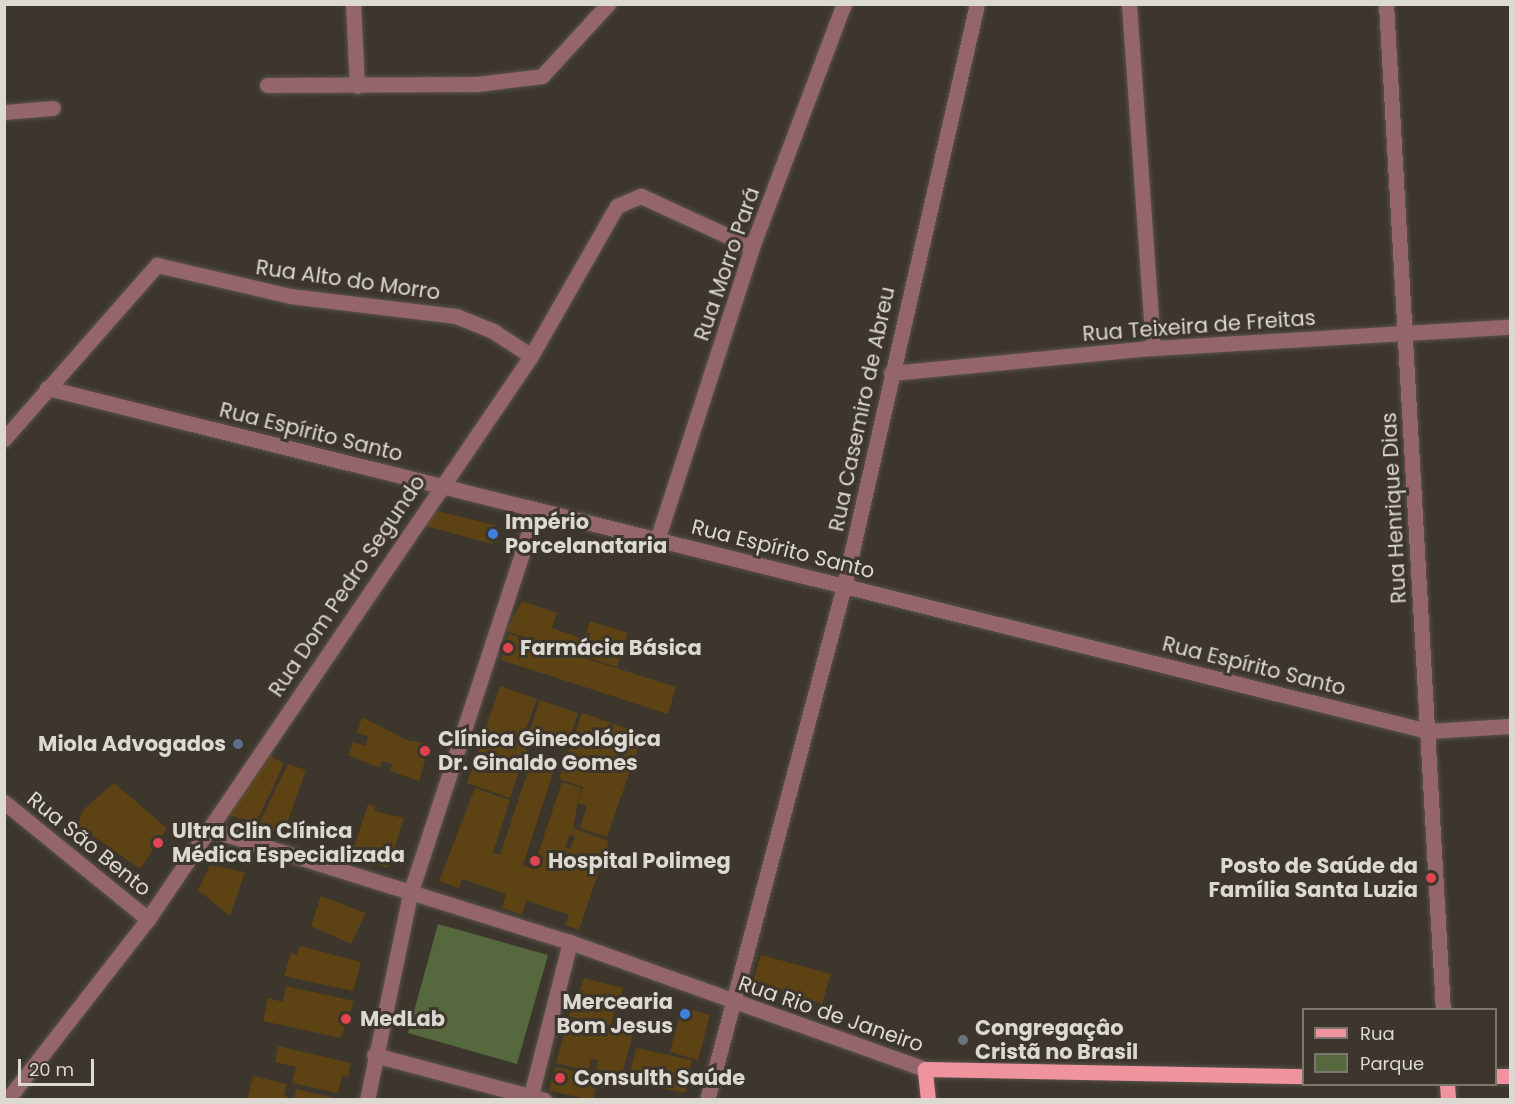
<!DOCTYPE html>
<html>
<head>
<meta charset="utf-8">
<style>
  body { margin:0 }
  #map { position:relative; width:1515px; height:1104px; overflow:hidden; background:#3c362c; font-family:Poppins,sans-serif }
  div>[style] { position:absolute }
  .green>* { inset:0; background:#55683e }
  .building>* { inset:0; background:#5d4213 }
  .roads { filter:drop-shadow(0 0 2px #59534a) drop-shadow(0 0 2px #59534a) }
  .minor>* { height:15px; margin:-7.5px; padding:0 7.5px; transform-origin:7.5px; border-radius:7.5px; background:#94666b }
  .major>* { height:15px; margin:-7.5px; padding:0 7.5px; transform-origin:7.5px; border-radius:7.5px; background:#ef939e }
  .dots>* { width:16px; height:16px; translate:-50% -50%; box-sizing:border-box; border:3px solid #3c362c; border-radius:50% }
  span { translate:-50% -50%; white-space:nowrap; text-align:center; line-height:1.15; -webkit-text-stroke:6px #3c362c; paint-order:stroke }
  .street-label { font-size:21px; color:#dcd8d2 }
  .poi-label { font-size:21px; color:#dcd8d2; font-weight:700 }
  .left { translate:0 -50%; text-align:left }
  .right { translate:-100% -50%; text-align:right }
  .frame { position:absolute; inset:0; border:6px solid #dcd8d2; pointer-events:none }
  .legend { position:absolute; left:1302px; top:1008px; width:195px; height:78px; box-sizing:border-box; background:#3c362c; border:2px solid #7c776e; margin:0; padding:8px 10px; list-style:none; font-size:18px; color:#dcd8d2 }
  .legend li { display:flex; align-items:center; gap:12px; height:30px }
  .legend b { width:30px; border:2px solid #7c776e }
  .scale { position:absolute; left:18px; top:1059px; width:76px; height:27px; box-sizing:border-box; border:3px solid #dcd8d2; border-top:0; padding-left:8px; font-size:18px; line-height:21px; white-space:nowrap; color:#dcd8d2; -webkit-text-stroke:4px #3c362c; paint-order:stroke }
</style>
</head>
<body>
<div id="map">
  <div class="green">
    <i style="clip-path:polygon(438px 924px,548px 955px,517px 1064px,408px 1033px)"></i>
  </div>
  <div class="building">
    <i style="clip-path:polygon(433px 510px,498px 526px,492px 544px,422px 525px)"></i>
    <i style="clip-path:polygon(522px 601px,557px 613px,552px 628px,584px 639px,590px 621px,628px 633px,617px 667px,506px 631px)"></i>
    <i style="clip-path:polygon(509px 634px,676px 687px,668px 714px,501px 660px)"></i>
    <i style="clip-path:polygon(500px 686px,537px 699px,524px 734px,531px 737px,510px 798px,467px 783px)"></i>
    <i style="clip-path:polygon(540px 700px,578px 713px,566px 748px,528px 735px)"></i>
    <i style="clip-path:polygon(582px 713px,643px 734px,607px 837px,580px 828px,587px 806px,578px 803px,583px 787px,559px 779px)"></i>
    <i style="clip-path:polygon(362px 717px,407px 740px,430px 744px,419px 781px,390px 771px,392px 764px,382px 761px,380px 768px,348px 755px,353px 742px,366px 746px,368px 736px,357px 733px)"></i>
    <i style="clip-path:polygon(265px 752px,284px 764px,256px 823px,225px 814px)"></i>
    <i style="clip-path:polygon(evenodd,533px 756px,556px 764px,523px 865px,533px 869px,562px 782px,581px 788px,573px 828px,609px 841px,579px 930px,565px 925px,569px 915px,526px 900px,522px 915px,502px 908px,506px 894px,462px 879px,459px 888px,439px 881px,475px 788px,510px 800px,493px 853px,500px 855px,533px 756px,570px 834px,575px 837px,570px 849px,565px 847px,570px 834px)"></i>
    <i style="clip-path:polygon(288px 764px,306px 770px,283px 835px,258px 826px)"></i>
    <i style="clip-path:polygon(114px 783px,167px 828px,140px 869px,78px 825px,83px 810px)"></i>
    <i style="clip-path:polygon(368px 804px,375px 806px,374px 811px,404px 818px,388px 868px,351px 857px)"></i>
    <i style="clip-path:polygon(210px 865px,245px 872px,230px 916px,198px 890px)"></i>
    <i style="clip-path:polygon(321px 896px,366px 913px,351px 944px,311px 926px)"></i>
    <i style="clip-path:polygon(300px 946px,361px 962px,353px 991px,284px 976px,291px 953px,297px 955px)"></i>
    <i style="clip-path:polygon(761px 955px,831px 974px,822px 1004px,753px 980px)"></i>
    <i style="clip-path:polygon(584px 978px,623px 988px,610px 1026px,569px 1016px,574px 993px,579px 994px)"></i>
    <i style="clip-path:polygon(286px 986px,354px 1001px,341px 1038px,263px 1021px,268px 998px,283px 1002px)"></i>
    <i style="clip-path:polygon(682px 1007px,710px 1015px,698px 1060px,670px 1052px)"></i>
    <i style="clip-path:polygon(568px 1018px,633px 1033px,622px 1075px,596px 1069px,598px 1060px,591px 1059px,588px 1071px,556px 1063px)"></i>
    <i style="clip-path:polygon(278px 1046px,351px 1063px,348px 1077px,342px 1076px,338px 1093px,292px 1083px,296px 1067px,275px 1062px)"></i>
    <i style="clip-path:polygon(636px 1048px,692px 1060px,685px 1093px,628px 1081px)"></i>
    <i style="clip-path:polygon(555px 1067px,599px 1076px,593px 1100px,549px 1091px)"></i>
    <i style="clip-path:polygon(253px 1076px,287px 1084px,284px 1095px,292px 1100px,247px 1100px)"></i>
    <i style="clip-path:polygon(296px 1089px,340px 1099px,340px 1100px,294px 1100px)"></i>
  </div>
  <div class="roads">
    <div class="minor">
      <i style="left:353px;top:4px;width:82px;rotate:87.2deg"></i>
      <i style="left:1129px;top:4px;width:345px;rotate:86deg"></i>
      <i style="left:1386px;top:4px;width:1008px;rotate:86.76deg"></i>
      <i style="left:267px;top:85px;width:210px;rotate:-0.3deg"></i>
      <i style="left:477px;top:84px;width:65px;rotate:-7deg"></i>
      <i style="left:542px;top:76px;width:98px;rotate:-47.5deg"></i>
      <i style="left:4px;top:112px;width:49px;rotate:-4.7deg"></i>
      <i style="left:891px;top:373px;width:263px;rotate:-5.5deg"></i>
      <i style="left:1153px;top:348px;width:358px;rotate:-3.4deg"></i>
      <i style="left:47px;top:388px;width:1423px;rotate:13.95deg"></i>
      <i style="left:1428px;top:731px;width:82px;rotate:-3.5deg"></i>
      <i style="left:4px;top:439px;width:232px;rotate:-48.7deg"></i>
      <i style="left:157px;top:265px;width:137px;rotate:13.1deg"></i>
      <i style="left:290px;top:296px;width:167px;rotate:6.9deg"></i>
      <i style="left:456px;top:316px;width:40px;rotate:22deg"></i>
      <i style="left:493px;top:331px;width:45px;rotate:33.3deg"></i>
      <i style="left:657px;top:540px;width:308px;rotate:-72deg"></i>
      <i style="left:752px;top:247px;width:260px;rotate:-69.3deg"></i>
      <i style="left:4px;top:802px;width:186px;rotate:39.1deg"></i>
      <i style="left:209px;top:829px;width:378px;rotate:17.4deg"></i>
      <i style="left:570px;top:942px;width:377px;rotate:19.7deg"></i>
      <i style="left:374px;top:1055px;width:176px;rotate:14.8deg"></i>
      <i style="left:531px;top:1095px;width:158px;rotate:-75.7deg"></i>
      <i style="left:7px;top:1100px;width:229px;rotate:-52.1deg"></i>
      <i style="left:148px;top:919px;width:681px;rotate:-55.77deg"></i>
      <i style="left:531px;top:356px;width:173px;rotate:-60.2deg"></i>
      <i style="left:617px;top:206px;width:26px;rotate:-23deg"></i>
      <i style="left:641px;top:196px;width:122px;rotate:24.7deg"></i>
      <i style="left:367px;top:1100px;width:210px;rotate:-78.2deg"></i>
      <i style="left:410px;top:894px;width:404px;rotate:-71.8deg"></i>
      <i style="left:707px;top:1100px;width:532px;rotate:-75.08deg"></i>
      <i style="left:844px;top:586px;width:597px;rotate:-77.13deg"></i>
    </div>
    <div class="major">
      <i style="left:1496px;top:1076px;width:14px"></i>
      <i style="left:1447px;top:1084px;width:16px;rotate:86deg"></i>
      <i style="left:928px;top:1100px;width:31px;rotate:-96deg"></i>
      <i style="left:925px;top:1069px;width:379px;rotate:1.1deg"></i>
    </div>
  </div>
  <div class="dots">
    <i style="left:493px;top:534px;background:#3f7fe0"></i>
    <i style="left:508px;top:648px;background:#e0444e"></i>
    <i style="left:238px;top:744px;background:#5c6f8a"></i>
    <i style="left:425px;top:751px;background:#e0444e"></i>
    <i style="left:158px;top:843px;background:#e0444e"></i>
    <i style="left:535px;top:861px;background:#e0444e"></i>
    <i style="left:1431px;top:878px;background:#e0444e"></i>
    <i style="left:685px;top:1014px;background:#3f7fe0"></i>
    <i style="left:346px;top:1019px;background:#e0444e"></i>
    <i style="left:963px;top:1040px;background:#6b7280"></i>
    <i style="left:560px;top:1078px;background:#e0444e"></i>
  </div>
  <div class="street-label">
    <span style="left:727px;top:264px;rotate:-71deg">Rua Morro Pará</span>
    <span style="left:348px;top:280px;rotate:8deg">Rua Alto do Morro</span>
    <span style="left:1199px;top:326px;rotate:-4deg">Rua Teixeira de Freitas</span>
    <span style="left:862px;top:409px;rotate:-78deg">Rua Casemiro de Abreu</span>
    <span style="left:311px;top:432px;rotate:14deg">Rua Espírito Santo</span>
    <span style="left:1394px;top:508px;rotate:-93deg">Rua Henrique Dias</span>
    <span style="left:783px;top:549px;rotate:14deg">Rua Espírito Santo</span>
    <span style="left:347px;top:586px;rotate:-56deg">Rua Dom Pedro Segundo</span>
    <span style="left:1254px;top:666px;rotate:14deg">Rua Espírito Santo</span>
    <span style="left:89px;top:844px;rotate:39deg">Rua São Bento</span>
    <span style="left:831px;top:1014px;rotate:19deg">Rua Rio de Janeiro</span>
  </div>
  <div class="poi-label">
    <span class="left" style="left:505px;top:534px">Império<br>Porcelanataria</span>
    <span class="left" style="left:520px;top:648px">Farmácia Básica</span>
    <span class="left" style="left:438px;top:751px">Clínica Ginecológica<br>Dr. Ginaldo Gomes</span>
    <span class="right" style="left:226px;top:744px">Miola Advogados</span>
    <span class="left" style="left:172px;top:843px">Ultra Clin Clínica<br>Médica Especializada</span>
    <span class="left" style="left:548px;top:861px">Hospital Polimeg</span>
    <span class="right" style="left:1418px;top:878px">Posto de Saúde da<br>Família Santa Luzia</span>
    <span class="right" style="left:673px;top:1014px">Mercearia<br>Bom Jesus</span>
    <span class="left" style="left:360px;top:1019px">MedLab</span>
    <span class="left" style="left:975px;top:1040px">Congregaçâo<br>Cristã no Brasil</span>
    <span class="left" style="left:574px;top:1078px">Consulth Saúde</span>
  </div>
  <div class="frame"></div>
  <ul class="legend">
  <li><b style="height:8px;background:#ef939e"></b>Rua</li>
  <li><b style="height:16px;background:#55683e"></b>Parque</li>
  </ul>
  <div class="scale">20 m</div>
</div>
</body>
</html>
